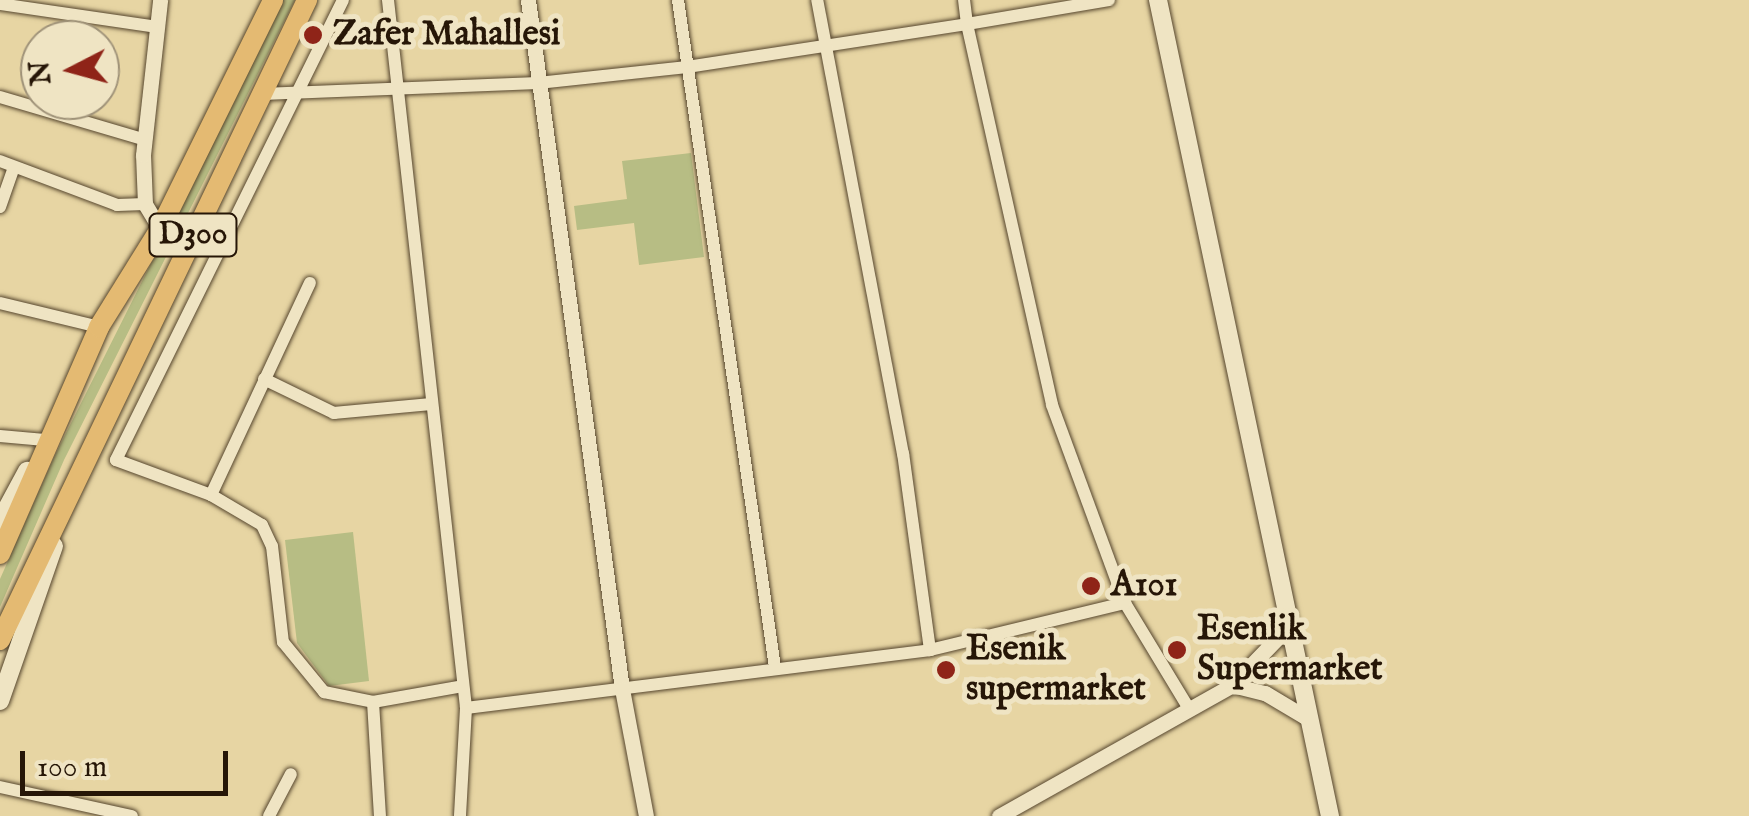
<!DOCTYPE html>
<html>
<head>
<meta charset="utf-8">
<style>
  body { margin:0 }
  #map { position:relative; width:1749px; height:816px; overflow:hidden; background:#e7d5a3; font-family:"IM FELL English",serif }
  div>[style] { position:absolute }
  .green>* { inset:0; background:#b7bd84 }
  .roads { filter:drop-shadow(0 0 2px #56462e) drop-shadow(0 0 2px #56462e) }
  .minor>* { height:12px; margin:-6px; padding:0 6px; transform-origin:6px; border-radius:6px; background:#efe4c3 }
  .tertiary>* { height:15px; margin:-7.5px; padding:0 7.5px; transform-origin:7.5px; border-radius:7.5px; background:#efe4c3 }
  .secondary>* { height:18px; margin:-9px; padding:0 9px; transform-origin:9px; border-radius:9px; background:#efe4c3 }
  .trunk>* { height:20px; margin:-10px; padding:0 10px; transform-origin:10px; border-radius:10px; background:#e4ba72 }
  .dots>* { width:28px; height:28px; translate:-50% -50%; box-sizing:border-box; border:5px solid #efe4c3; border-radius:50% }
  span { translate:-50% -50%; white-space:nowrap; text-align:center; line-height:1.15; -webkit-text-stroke:10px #efe4c3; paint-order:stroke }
  .shield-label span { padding:2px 8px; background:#efe4c3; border:2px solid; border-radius:8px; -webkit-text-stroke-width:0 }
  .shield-label { font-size:32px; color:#261607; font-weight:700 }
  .poi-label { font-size:35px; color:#261607; font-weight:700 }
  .left { translate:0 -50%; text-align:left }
  .north { position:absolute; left:20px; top:20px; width:100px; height:100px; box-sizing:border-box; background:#efe4c3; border:2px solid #9f9278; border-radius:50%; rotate:264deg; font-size:28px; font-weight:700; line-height:40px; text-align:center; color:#261607 }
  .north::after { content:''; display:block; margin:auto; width:35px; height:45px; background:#8f2418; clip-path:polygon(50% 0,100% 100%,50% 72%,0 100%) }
  .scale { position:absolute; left:20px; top:751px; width:208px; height:45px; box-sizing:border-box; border:5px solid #261607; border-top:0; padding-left:12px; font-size:30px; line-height:35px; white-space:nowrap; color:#261607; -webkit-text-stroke:8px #efe4c3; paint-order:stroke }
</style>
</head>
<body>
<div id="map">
  <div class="green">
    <i style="clip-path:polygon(283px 0,295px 0,64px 460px,0 607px,0 579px,55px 455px)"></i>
    <i style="clip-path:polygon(691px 153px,704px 257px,639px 265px,634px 223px,577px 230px,574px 206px,627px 199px,622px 161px)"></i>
    <i style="clip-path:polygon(353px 532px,369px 681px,329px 686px,297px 643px,285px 540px)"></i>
  </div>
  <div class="roads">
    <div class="minor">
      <i style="left:343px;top:0;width:513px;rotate:116.27deg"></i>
      <i style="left:116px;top:460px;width:101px;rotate:20.2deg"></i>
      <i style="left:211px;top:495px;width:59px;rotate:30.5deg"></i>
      <i style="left:262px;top:525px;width:23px;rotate:65deg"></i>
      <i style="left:272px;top:546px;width:97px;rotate:83.5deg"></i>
      <i style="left:283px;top:642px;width:65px;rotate:50.6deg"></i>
      <i style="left:324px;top:692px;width:50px;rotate:11.5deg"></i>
      <i style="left:373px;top:702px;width:91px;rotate:-10.1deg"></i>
      <i style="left:388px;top:0;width:712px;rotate:83.71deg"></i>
      <i style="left:466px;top:708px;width:108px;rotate:93.2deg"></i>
      <i style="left:678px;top:0;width:674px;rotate:81.73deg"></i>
      <i style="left:1109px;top:0;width:144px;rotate:170.4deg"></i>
      <i style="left:967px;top:24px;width:390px;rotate:77.4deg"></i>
      <i style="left:1052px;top:405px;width:211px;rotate:69.8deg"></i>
      <i style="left:1125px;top:603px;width:122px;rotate:58.8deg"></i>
      <i style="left:0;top:4px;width:160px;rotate:8.3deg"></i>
      <i style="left:262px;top:94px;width:276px;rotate:-2.3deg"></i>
      <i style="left:538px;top:83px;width:150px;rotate:-6.1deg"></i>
      <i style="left:687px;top:67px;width:283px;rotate:-8.7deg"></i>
      <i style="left:967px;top:24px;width:24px;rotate:-97deg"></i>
      <i style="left:0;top:97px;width:152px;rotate:16.4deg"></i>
      <i style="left:0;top:161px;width:125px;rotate:20.6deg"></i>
      <i style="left:117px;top:205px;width:28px;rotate:-2deg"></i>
      <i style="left:0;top:207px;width:42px;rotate:-70.7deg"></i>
      <i style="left:0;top:303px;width:102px;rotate:13.6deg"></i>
      <i style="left:264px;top:379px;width:78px;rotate:25.9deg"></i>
      <i style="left:334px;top:413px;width:97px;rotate:-5.3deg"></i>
      <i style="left:0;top:436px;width:45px;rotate:5.1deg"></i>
      <i style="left:211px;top:495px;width:234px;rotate:-65deg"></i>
      <i style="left:930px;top:650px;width:201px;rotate:-13.6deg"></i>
      <i style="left:373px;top:702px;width:114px;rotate:86.5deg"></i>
      <i style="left:466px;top:708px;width:468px;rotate:-7.1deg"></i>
      <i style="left:930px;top:650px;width:198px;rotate:-97.8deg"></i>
      <i style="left:903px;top:454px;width:462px;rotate:-100.7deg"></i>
      <i style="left:0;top:787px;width:135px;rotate:12.4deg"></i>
      <i style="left:269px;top:816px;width:47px;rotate:-62.4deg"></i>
    </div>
    <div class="tertiary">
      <i style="left:528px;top:0;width:695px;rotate:82.23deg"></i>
      <i style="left:622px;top:689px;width:129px;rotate:79.3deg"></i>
      <i style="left:160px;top:229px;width:29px;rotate:-121deg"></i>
      <i style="left:145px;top:204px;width:49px;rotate:-92.3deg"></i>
      <i style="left:143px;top:155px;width:156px;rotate:-83.7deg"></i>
      <i style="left:1232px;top:685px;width:34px;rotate:14deg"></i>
      <i style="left:1265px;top:693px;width:49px;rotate:30.8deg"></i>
      <i style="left:999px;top:816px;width:267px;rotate:-29.3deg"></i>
      <i style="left:1232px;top:685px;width:83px;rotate:-46deg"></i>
    </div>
    <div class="secondary">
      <i style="left:1158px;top:0;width:834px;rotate:78.1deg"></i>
      <i style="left:0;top:521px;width:57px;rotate:-61.6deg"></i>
      <i style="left:0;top:701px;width:164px;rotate:-70.8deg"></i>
    </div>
    <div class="trunk">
      <i style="left:0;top:554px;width:248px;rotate:-66.4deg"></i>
      <i style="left:99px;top:327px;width:115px;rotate:-58.1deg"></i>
      <i style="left:160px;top:229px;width:255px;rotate:-63.7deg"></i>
      <i style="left:0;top:640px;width:710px;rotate:-64.37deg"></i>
    </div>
  </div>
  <div class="dots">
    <i style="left:313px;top:35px;background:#8f2418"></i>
    <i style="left:1091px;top:586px;background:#8f2418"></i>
    <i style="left:1177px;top:650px;background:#8f2418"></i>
    <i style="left:946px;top:670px;background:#8f2418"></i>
  </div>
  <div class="shield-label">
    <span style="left:193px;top:235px">D300</span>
  </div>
  <div class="poi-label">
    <span class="left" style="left:333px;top:35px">Zafer Mahallesi</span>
    <span class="left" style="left:1111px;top:586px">A101</span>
    <span class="left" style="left:1197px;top:650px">Esenlik<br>Supermarket</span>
    <span class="left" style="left:966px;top:670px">Esenik<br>supermarket</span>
  </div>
  <div class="north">N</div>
  <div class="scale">100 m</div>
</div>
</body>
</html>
